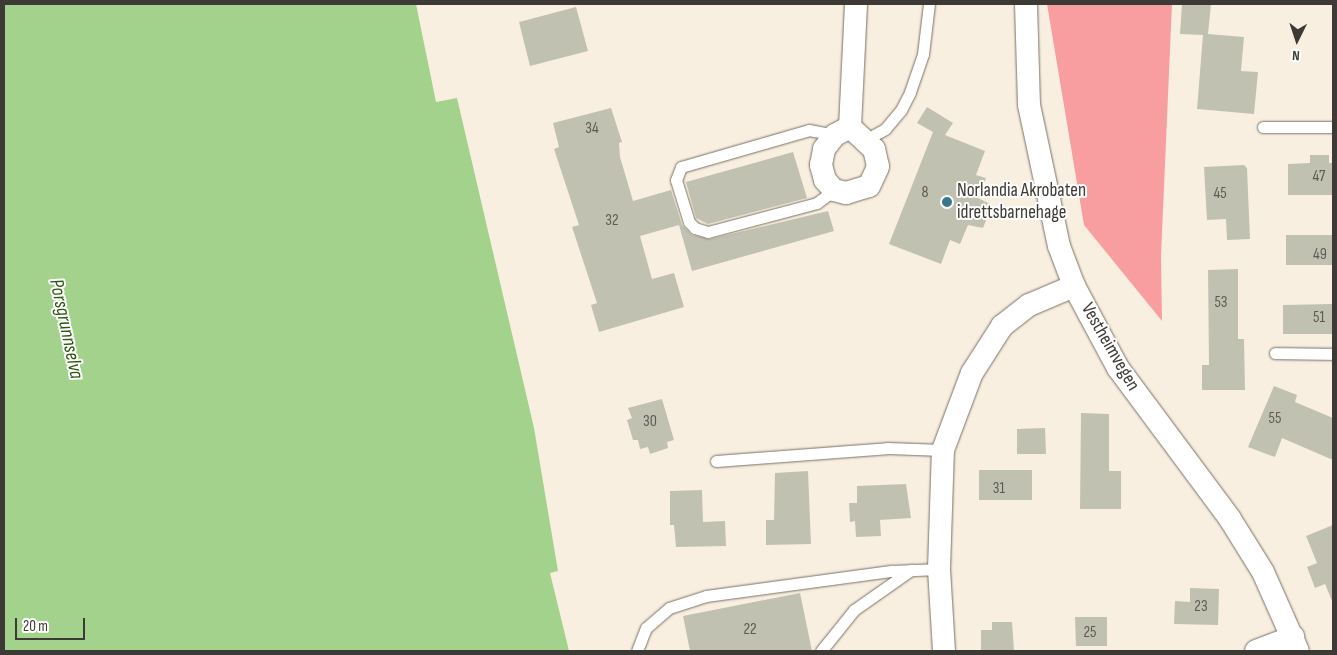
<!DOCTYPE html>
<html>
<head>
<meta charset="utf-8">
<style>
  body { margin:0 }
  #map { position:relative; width:1337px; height:655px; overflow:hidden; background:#f9efe1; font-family:"Sofia Sans Condensed",sans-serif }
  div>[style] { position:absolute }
  .forest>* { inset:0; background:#f99ea0 }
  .water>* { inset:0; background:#a2d28b }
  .building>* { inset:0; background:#c1c1b2 }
  .roads { filter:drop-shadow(0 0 1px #787064) drop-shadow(0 0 1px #787064) }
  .service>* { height:11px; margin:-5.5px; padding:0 5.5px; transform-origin:5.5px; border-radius:5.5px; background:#fff }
  .minor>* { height:22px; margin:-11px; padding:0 11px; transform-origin:11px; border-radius:11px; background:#fff }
  .dots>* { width:14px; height:14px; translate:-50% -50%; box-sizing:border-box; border:2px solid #fefefe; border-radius:50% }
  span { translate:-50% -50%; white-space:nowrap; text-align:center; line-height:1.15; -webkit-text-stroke:4px #fefefe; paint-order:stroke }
  .number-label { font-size:16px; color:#5e5b54 }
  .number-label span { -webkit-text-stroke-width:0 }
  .poi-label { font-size:19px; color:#3d3934 }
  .left { translate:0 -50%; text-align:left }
  .street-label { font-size:19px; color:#3d3934 }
  .water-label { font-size:20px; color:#2b560d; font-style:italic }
  .frame { position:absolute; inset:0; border:5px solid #3d3934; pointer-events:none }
  .north { position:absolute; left:1272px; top:15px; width:50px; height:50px; -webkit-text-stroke:4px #fefefe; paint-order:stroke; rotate:184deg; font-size:14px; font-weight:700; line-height:20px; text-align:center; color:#3d3934 }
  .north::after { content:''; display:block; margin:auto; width:18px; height:22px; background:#3d3934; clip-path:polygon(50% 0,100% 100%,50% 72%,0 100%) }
  .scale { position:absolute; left:15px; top:618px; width:70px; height:22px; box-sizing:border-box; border:2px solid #3d3934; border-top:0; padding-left:6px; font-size:15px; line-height:18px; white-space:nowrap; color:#3d3934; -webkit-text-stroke:4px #fefefe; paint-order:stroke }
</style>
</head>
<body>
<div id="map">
  <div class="forest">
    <i style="clip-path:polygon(1047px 4px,1172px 4px,1161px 256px,1162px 321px,1084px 225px)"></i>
  </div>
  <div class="water">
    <i style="clip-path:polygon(4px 4px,416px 4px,436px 102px,457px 98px,534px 428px,558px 571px,550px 573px,569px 651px,4px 651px)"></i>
  </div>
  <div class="building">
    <i style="clip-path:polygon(1182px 4px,1211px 4px,1208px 34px,1244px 37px,1241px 71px,1258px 72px,1254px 114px,1197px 109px,1203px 35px,1180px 34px)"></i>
    <i style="clip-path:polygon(576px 7px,588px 51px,530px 66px,519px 22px)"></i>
    <i style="clip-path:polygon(927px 107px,953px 123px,945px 135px,985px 151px,976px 175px,986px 178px,978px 198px,992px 205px,983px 228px,968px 225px,960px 244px,950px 240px,941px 264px,889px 244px,933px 132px,917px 123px)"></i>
    <i style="clip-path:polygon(611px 108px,622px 142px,619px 143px,620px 157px,633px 201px,671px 190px,682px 225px,692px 235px,710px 239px,828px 211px,834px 231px,692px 271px,679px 225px,640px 236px,652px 279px,674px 273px,684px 307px,599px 332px,591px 305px,597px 303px,572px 227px,579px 225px,554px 149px,559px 147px,553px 123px)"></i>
    <i style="clip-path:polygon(793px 152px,807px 198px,708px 224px,696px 218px,686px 182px)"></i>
    <i style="clip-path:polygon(1310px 155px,1329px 155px,1329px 163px,1333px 163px,1333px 195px,1288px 195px,1288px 164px,1310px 163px)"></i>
    <i style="clip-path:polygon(1244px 165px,1247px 168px,1250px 239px,1227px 240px,1226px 219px,1207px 220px,1204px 167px)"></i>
    <i style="clip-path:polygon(1286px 235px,1333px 235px,1333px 265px,1286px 265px)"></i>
    <i style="clip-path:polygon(1238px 269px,1238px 339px,1244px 339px,1245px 390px,1202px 390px,1202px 365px,1209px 365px,1208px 270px)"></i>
    <i style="clip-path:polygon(1333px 304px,1333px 334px,1283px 334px,1283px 305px)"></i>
    <i style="clip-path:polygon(1274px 386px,1297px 395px,1295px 402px,1333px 418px,1333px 460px,1282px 438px,1275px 457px,1248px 447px)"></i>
    <i style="clip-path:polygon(662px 399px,674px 440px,667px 442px,668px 448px,650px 454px,648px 447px,640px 449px,638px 440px,633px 440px,627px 420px,632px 418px,628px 408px)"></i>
    <i style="clip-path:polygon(1081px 413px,1109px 414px,1109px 471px,1121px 471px,1121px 509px,1080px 509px)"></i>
    <i style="clip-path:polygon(1045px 428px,1046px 454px,1017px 454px,1017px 429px)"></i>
    <i style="clip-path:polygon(979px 470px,1032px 470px,1032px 500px,979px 500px)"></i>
    <i style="clip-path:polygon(808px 471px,811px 544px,766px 545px,766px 520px,774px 520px,775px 473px)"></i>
    <i style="clip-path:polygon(906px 484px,911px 518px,880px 520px,881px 536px,856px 537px,855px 521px,850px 522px,849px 503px,857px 503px,857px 486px)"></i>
    <i style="clip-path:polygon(702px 490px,703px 522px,725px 521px,726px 546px,676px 547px,674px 525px,670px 525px,670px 491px)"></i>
    <i style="clip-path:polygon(1333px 525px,1333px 601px,1332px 601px,1325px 584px,1315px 588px,1307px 567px,1317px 563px,1306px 536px)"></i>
    <i style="clip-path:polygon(1190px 588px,1219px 589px,1218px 625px,1174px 624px,1175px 601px,1190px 602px)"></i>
    <i style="clip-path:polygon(800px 593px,812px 651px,690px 651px,683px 616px)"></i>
    <i style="clip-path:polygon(1075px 617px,1107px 617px,1107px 646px,1076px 646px)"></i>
    <i style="clip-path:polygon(992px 622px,1012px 622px,1014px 651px,981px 651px,981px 630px,992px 630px)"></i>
  </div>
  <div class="roads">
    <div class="service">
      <i style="left:1263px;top:127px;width:70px"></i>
      <i style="left:867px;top:139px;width:21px;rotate:-29deg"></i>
      <i style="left:885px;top:129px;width:25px;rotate:-50deg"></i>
      <i style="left:901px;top:110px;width:20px;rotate:-63deg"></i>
      <i style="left:910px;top:92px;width:40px;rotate:-71.1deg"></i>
      <i style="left:923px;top:54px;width:50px;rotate:-83.2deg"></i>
      <i style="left:834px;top:190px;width:21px;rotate:143deg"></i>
      <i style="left:817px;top:203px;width:113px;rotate:165.1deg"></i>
      <i style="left:708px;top:232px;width:14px;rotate:-163deg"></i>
      <i style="left:695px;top:228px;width:8px;rotate:-135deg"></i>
      <i style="left:689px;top:222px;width:44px;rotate:-107.2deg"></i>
      <i style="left:676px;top:180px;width:14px;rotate:-69deg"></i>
      <i style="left:681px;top:167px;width:133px;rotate:-16.1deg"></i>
      <i style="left:809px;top:130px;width:26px;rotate:11deg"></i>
      <i style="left:1275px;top:353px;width:58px;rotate:1deg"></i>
      <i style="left:716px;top:461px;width:171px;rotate:-4.3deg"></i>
      <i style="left:887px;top:448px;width:56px;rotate:2deg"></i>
      <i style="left:637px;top:651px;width:25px;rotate:-69deg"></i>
      <i style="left:646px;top:628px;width:30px;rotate:-41deg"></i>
      <i style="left:669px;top:608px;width:39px;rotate:-18deg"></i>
      <i style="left:706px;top:596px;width:188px;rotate:-7.7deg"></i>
      <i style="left:892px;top:571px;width:47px;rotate:-2.4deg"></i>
      <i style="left:821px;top:651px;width:53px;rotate:-51.2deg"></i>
      <i style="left:854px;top:610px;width:70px;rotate:-35.1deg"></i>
    </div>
    <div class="minor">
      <i style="left:1026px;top:4px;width:101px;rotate:88.3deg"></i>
      <i style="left:1029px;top:105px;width:144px;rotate:78deg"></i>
      <i style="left:1059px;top:246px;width:43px;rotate:69.4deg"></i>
      <i style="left:1074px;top:286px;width:93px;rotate:61.8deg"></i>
      <i style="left:1118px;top:368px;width:188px;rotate:53.4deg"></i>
      <i style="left:1230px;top:519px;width:62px;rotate:58.1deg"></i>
      <i style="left:1263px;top:572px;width:86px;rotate:66.1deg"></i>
      <i style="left:850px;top:127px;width:33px;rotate:43deg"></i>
      <i style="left:874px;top:149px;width:18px;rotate:77deg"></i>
      <i style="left:878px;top:167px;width:21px;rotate:115deg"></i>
      <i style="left:869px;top:186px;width:24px;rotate:163deg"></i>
      <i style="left:846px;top:193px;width:12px;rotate:-166deg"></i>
      <i style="left:834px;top:190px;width:13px;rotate:-132deg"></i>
      <i style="left:825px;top:180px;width:16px;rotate:-105deg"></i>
      <i style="left:821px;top:165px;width:16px;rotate:-79deg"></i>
      <i style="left:824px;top:149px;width:18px;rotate:-52deg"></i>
      <i style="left:835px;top:135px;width:17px;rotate:-28deg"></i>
      <i style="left:850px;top:127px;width:123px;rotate:-87.2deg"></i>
      <i style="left:944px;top:651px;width:82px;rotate:-93.5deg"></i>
      <i style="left:939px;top:569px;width:119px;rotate:-88.1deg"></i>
      <i style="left:943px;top:450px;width:82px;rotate:-69.4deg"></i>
      <i style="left:972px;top:373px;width:56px;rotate:-57.4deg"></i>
      <i style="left:1002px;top:326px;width:34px;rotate:-38deg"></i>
      <i style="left:1029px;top:305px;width:49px;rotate:-22.9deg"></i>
      <i style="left:1256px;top:651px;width:40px;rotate:-21deg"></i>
    </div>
  </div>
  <div class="dots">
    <i style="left:947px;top:202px;background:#39778d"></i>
  </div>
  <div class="number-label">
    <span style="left:592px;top:129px">34</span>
    <span style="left:1319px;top:177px">47</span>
    <span style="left:925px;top:193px">8</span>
    <span style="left:1220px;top:194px">45</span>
    <span style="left:612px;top:221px">32</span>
    <span style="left:1320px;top:255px">49</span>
    <span style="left:1221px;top:303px">53</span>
    <span style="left:1319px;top:318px">51</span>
    <span style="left:1275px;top:419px">55</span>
    <span style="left:650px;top:422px">30</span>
    <span style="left:999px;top:489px">31</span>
    <span style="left:1201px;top:607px">23</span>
    <span style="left:750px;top:630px">22</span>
    <span style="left:1090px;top:633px">25</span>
  </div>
  <div class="poi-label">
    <span class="left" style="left:957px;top:202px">Norlandia Akrobaten<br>idrettsbarnehage</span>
  </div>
  <div class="street-label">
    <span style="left:1110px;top:347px;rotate:60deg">Vestheimvegen</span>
  </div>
  <div class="water-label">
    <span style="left:66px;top:329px;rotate:78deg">Porsgrunnselva</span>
  </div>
  <div class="frame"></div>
  <div class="north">N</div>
  <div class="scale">20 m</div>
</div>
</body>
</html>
